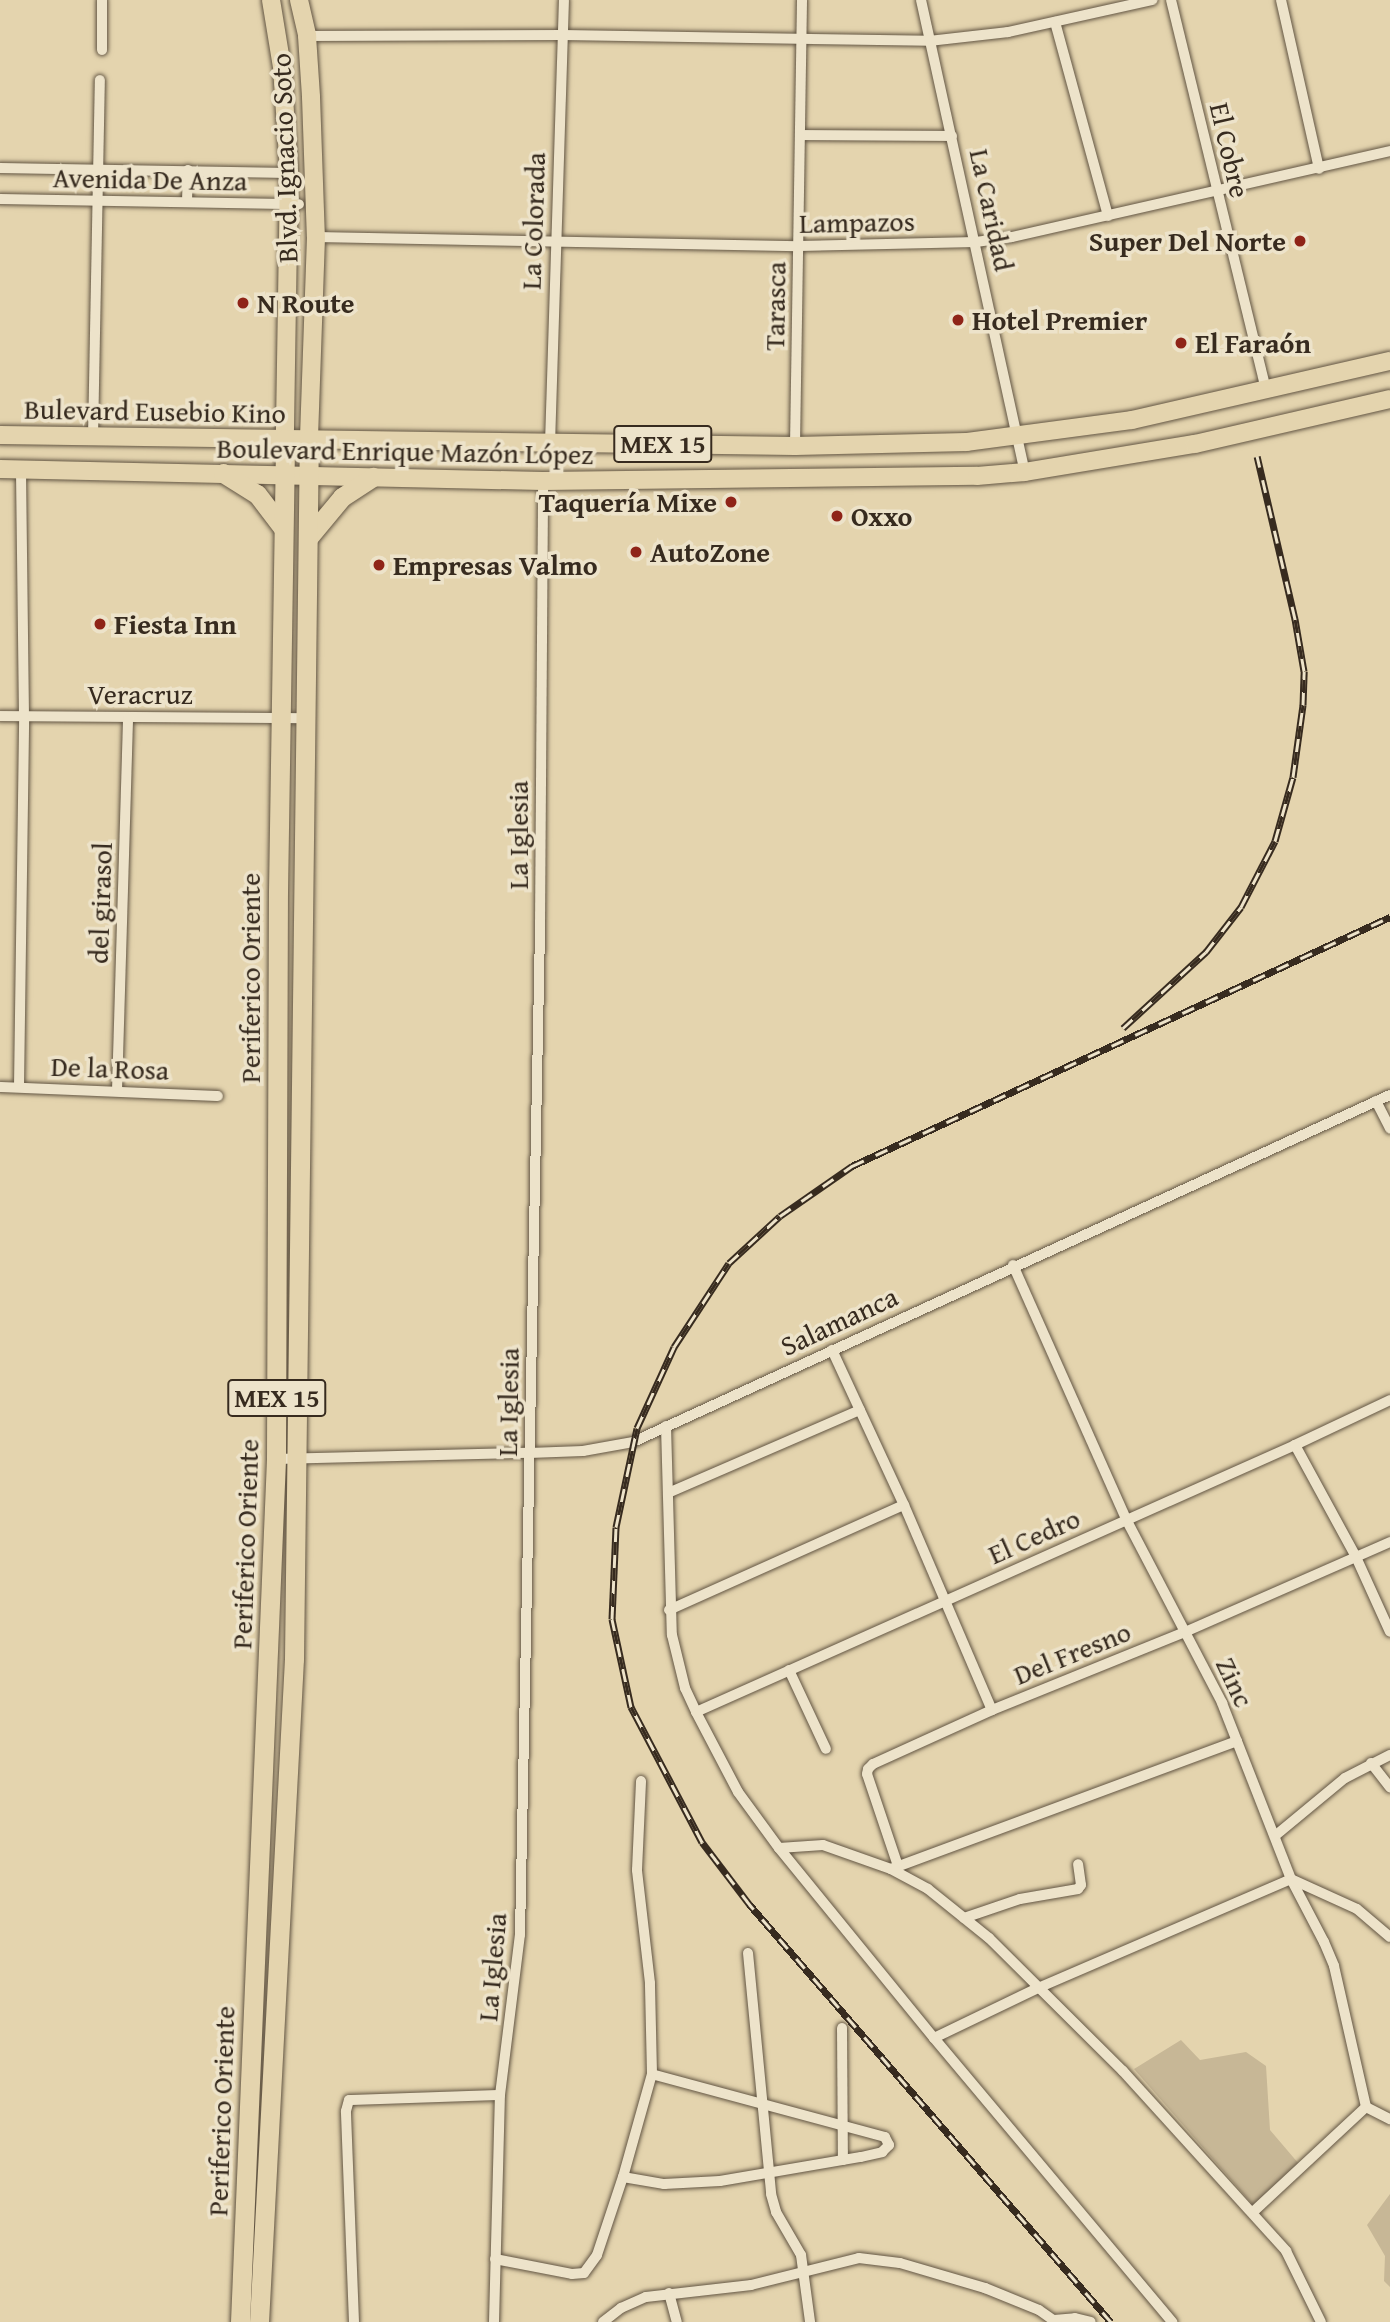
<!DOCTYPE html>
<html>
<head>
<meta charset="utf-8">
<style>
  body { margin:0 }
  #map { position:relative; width:1390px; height:2322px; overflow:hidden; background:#e4d4ae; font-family:"Gentium Book Plus",serif }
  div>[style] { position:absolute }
  .green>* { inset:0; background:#c7b796 }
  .roads { filter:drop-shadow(0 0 2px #625543) drop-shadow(0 0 2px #625543) }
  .street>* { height:10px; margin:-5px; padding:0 5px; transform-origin:5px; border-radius:5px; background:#ede3ca }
  .primary>* { height:18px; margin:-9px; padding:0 9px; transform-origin:9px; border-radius:9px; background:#e4d4ae }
  .highway>* { height:19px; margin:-9.5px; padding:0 9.5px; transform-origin:9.5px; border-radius:9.5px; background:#e4d4ae }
  .rail>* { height:7px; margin-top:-3.5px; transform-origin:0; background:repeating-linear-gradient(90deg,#ede3ca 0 13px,#372b1f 0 26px); box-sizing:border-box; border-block:2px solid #372b1f }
  .dots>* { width:19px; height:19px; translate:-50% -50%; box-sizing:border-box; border:4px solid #ede3ca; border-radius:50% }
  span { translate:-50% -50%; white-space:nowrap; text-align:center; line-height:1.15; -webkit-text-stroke:7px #ede3ca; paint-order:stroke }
  .shield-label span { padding:2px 5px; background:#ede3ca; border:2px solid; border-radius:5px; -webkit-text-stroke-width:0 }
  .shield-label { font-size:26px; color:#372b1f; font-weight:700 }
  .street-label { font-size:28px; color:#372b1f }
  .poi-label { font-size:28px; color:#372b1f; font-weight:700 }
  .right { translate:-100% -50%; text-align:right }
  .left { translate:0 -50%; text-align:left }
</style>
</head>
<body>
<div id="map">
  <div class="green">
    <i style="clip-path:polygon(1181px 2040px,1200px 2060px,1246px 2052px,1266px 2066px,1270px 2130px,1299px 2164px,1254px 2206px,1134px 2069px)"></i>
    <i style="clip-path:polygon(1390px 2194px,1390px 2287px,1384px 2281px,1385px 2256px,1367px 2225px)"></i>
  </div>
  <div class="roads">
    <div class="street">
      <i style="left:102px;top:0;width:50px;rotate:90deg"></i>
      <i style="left:921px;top:0;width:483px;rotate:77.6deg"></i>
      <i style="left:1171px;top:0;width:402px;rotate:76.3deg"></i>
      <i style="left:1281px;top:0;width:173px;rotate:77.3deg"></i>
      <i style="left:1055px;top:22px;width:201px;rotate:74.7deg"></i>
      <i style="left:307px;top:36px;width:256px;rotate:-0.2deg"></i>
      <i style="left:563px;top:35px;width:366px;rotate:0.9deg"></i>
      <i style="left:929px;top:41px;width:80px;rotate:-6.5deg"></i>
      <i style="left:1008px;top:32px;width:148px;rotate:-12.5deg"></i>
      <i style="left:800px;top:135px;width:152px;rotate:0.4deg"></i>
      <i style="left:0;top:168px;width:289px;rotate:1deg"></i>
      <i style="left:0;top:199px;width:299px;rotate:1deg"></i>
      <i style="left:187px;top:201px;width:31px;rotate:-88deg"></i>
      <i style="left:316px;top:237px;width:483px;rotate:1.1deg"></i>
      <i style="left:799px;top:246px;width:177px;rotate:-1.3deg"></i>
      <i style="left:976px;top:242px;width:36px;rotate:-8deg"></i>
      <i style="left:1012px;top:237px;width:388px;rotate:-12.8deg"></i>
      <i style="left:93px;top:437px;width:357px;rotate:-88.9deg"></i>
      <i style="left:550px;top:444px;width:444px;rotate:-88.2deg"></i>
      <i style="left:795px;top:446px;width:446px;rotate:-89.1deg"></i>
      <i style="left:0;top:716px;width:306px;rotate:0.4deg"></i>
      <i style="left:0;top:1087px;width:218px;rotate:2.4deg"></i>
      <i style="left:19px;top:1087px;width:370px;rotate:-89.2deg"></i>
      <i style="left:24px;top:717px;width:247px;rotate:-90.7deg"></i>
      <i style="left:117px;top:1091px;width:374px;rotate:-88.3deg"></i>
      <i style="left:1376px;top:1101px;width:31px;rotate:63deg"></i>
      <i style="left:1013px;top:1265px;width:278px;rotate:66deg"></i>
      <i style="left:1126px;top:1519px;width:208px;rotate:62.4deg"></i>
      <i style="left:1222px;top:1703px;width:189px;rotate:68.6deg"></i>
      <i style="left:1291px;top:1879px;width:71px;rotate:62.4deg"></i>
      <i style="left:1324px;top:1942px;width:26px;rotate:67deg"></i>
      <i style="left:1334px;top:1966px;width:145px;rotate:77.2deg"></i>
      <i style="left:1366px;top:2107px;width:27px;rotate:27deg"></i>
      <i style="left:832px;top:1350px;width:171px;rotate:65.1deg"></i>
      <i style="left:904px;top:1505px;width:223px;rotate:66.8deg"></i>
      <i style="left:666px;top:1426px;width:209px;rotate:88.4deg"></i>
      <i style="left:672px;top:1635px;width:55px;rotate:76.2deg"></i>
      <i style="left:685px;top:1688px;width:26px;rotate:65deg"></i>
      <i style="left:696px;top:1712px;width:90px;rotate:62.3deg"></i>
      <i style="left:738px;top:1792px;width:69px;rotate:53.8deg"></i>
      <i style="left:779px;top:1848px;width:245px;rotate:50.8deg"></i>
      <i style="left:934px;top:2038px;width:371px;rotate:50deg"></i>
      <i style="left:1295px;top:1445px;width:128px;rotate:61.4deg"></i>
      <i style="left:1356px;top:1557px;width:82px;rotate:65.6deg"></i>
      <i style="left:276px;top:1459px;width:253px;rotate:-1.4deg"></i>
      <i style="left:529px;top:1453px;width:54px;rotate:-2.1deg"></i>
      <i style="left:583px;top:1451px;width:51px;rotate:-10.2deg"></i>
      <i style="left:633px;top:1442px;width:833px;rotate:-24.63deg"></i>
      <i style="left:668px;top:1493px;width:209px;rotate:-23.4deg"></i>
      <i style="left:669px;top:1610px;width:257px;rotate:-24.1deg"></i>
      <i style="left:789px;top:1670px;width:87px;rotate:64.9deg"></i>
      <i style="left:696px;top:1712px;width:656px;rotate:-24.02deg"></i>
      <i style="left:1295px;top:1445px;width:105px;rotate:-25.3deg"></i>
      <i style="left:1371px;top:1763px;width:31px;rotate:52deg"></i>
      <i style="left:1276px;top:1835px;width:89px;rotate:-39.6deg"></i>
      <i style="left:1345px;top:1778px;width:51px;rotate:-27.1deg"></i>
      <i style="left:779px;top:1848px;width:44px;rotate:-3.9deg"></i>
      <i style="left:823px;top:1845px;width:72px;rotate:19.4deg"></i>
      <i style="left:891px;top:1869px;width:369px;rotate:-20.3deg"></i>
      <i style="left:898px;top:1866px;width:97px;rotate:-108.6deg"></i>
      <i style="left:867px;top:1774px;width:5px;rotate:-79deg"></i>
      <i style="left:868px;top:1769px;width:7px;rotate:-45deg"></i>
      <i style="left:873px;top:1764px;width:131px;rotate:-24.4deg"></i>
      <i style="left:992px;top:1710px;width:208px;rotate:-22deg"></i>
      <i style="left:1185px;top:1632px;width:224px;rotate:-23.7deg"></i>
      <i style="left:891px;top:1869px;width:42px;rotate:28.4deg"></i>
      <i style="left:928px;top:1889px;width:78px;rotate:38.8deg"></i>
      <i style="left:989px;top:1938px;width:189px;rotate:44.8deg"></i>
      <i style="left:1123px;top:2071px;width:243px;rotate:47.8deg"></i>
      <i style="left:1286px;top:2251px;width:79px;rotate:63.8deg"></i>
      <i style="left:964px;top:1918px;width:59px;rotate:-18.7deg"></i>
      <i style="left:1020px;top:1899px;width:59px;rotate:-9.8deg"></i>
      <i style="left:1078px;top:1889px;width:5px;rotate:-53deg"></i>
      <i style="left:1081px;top:1885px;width:21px;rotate:-98deg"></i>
      <i style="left:748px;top:1953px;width:242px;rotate:84.5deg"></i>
      <i style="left:771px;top:2194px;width:19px;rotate:74deg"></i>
      <i style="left:776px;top:2212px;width:50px;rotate:59.8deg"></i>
      <i style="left:801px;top:2255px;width:68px;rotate:82.3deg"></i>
      <i style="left:842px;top:2028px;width:132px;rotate:89.6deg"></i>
      <i style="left:934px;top:2038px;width:115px;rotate:-25.7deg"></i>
      <i style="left:1038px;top:1988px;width:275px;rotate:-23.3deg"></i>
      <i style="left:1291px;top:1879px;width:72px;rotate:24.4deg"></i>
      <i style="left:1357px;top:1909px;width:43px;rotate:40.3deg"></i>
      <i style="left:623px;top:2177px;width:42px;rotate:9.7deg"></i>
      <i style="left:664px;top:2184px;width:56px;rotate:-3.1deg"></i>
      <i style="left:720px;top:2181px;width:143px;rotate:-9.7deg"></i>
      <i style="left:861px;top:2157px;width:22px;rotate:-13deg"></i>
      <i style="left:882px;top:2152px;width:10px;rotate:-45deg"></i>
      <i style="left:889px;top:2145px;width:9px;rotate:-117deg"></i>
      <i style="left:885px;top:2137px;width:241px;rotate:-164.9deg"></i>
      <i style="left:1253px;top:2212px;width:154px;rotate:-42.9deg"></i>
      <i style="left:495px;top:2259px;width:78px;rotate:11deg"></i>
      <i style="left:572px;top:2274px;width:12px;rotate:-5deg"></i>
      <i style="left:584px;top:2273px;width:22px;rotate:-54deg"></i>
      <i style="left:597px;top:2255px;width:82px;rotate:-71.6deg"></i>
      <i style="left:623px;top:2177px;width:107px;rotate:-74.3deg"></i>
      <i style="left:652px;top:2074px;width:91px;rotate:-91.3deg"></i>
      <i style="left:650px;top:1983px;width:114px;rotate:-96.6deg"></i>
      <i style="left:637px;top:1870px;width:89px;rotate:-87.4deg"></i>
      <i style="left:669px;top:2293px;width:30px;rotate:75deg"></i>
      <i style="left:1054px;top:2320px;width:21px;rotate:-5deg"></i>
      <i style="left:1075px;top:2318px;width:16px;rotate:14deg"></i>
      <i style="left:354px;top:2322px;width:211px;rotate:-92.2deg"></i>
      <i style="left:346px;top:2111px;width:11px;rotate:-75deg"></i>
      <i style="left:349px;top:2100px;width:151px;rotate:-1.9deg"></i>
      <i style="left:494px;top:2322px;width:227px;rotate:-88.5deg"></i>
      <i style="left:500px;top:2095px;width:161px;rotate:-82.9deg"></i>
      <i style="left:520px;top:1935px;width:1009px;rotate:-88.86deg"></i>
      <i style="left:540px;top:926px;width:445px;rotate:-89.6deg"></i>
      <i style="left:603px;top:2322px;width:23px;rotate:-38deg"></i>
      <i style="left:621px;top:2308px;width:27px;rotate:-24deg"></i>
      <i style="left:646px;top:2297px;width:106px;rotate:-6.5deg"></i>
      <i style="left:751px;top:2285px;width:111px;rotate:-14deg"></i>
      <i style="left:859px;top:2258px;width:41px;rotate:7deg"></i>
      <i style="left:900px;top:2263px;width:89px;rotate:16.4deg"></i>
      <i style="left:985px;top:2288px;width:58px;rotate:22.2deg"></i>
      <i style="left:1039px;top:2310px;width:21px;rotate:35deg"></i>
    </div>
    <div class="primary">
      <i style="left:271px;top:0;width:68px;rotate:80.7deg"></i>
      <i style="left:282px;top:67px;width:106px;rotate:86.2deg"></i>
      <i style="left:289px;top:173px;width:266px;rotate:90.9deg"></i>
      <i style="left:299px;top:0;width:37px;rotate:77deg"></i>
      <i style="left:307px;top:36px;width:61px;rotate:86.2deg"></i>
      <i style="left:311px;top:97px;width:140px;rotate:88deg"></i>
      <i style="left:316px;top:237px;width:203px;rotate:92deg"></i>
      <i style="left:0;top:435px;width:795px;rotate:0.79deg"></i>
      <i style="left:795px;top:446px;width:172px;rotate:-1.3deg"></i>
      <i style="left:967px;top:442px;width:166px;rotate:-7.6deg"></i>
      <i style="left:1132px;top:420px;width:265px;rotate:-12.9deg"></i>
      <i style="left:0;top:469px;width:543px;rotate:1.27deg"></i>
      <i style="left:543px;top:481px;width:434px;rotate:-0.7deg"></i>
      <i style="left:977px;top:476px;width:48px;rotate:-4.8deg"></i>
      <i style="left:1025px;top:472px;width:172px;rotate:-9.4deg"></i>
      <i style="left:1195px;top:444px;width:200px;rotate:-13deg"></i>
    </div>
    <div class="highway">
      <i style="left:223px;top:473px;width:40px;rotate:32deg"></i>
      <i style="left:257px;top:494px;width:43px;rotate:52.6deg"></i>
      <i style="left:308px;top:538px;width:53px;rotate:-50.3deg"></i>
      <i style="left:342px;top:497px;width:37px;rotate:-33deg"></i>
      <i style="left:240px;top:2322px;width:864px;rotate:-87.61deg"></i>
      <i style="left:276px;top:1459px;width:567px;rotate:-89.8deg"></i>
      <i style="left:278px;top:892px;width:453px;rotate:-89.1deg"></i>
      <i style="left:259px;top:2322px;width:664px;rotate:-86.98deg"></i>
      <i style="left:294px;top:1659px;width:1219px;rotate:-89.3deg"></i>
    </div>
  </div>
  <div class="rail">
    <i style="left:1123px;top:1028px;width:113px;rotate:-42.5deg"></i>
    <i style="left:1206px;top:952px;width:57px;rotate:-52.1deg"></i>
    <i style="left:1241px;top:907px;width:74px;rotate:-62.7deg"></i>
    <i style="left:1275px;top:841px;width:66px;rotate:-74.3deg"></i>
    <i style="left:1293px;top:777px;width:73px;rotate:-82.1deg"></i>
    <i style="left:1303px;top:705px;width:34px;rotate:-88deg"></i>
    <i style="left:1304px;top:671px;width:53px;rotate:-99.8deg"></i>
    <i style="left:1295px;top:619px;width:167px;rotate:-103.1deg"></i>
    <i style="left:1111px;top:2322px;width:552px;rotate:-130.88deg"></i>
    <i style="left:750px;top:1905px;width:79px;rotate:-127.3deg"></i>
    <i style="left:702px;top:1842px;width:153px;rotate:-117.7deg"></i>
    <i style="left:631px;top:1707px;width:90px;rotate:-102.2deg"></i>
    <i style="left:612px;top:1619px;width:92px;rotate:-87.5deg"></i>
    <i style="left:616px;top:1527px;width:101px;rotate:-78deg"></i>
    <i style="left:637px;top:1428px;width:89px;rotate:-65.4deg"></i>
    <i style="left:674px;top:1347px;width:100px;rotate:-56.8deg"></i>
    <i style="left:729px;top:1263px;width:69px;rotate:-42.7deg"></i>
    <i style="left:780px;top:1216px;width:88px;rotate:-34.8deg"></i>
    <i style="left:852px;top:1166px;width:593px;rotate:-24.84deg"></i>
  </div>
  <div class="dots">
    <i style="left:1300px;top:241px;background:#8f2418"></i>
    <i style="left:243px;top:303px;background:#8f2418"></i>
    <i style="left:958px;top:320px;background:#8f2418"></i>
    <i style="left:1181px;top:343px;background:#8f2418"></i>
    <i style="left:731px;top:502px;background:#8f2418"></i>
    <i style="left:837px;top:516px;background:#8f2418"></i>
    <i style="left:636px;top:552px;background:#8f2418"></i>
    <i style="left:379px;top:565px;background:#8f2418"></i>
    <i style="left:100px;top:624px;background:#8f2418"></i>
  </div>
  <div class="shield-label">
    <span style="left:663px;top:444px">MEX 15</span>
    <span style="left:277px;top:1398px">MEX 15</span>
  </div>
  <div class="street-label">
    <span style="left:1230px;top:150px;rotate:77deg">El Cobre</span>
    <span style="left:284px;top:158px;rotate:-92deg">Blvd. Ignacio Soto</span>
    <span style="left:150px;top:179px;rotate:1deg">Avenida De Anza</span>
    <span style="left:992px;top:210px;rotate:78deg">La Caridad</span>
    <span style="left:533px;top:221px;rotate:-88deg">La Colorada</span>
    <span style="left:857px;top:222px;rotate:-1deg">Lampazos</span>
    <span style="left:775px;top:306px;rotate:-89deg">Tarasca</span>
    <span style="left:155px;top:411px;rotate:1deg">Bulevard Eusebio Kino</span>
    <span style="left:405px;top:451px;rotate:1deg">Boulevard Enrique Mazón López</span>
    <span style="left:140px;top:694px">Veracruz</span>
    <span style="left:518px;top:835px;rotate:-90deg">La Iglesia</span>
    <span style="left:100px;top:903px;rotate:-88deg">del girasol</span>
    <span style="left:250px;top:978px;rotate:-90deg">Periferico Oriente</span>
    <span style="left:110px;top:1068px;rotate:2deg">De la Rosa</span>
    <span style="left:839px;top:1321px;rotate:-25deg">Salamanca</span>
    <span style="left:508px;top:1402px;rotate:-89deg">La Iglesia</span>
    <span style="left:1034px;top:1536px;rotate:-24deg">El Cedro</span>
    <span style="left:245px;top:1544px;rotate:-88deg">Periferico Oriente</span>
    <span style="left:1072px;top:1653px;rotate:-22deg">Del Fresno</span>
    <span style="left:1235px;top:1682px;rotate:65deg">Zinc</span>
    <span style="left:492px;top:1967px;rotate:-85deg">La Iglesia</span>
    <span style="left:221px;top:2111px;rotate:-88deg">Periferico Oriente</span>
  </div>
  <div class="poi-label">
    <span class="right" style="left:1286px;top:241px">Super Del Norte</span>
    <span class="left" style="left:257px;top:303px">N Route</span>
    <span class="left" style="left:972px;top:320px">Hotel Premier</span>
    <span class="left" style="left:1195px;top:343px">El Faraón</span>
    <span class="right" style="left:717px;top:502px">Taquería Mixe</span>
    <span class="left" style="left:851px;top:516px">Oxxo</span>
    <span class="left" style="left:650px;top:552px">AutoZone</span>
    <span class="left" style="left:393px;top:565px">Empresas Valmo</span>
    <span class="left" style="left:114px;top:624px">Fiesta Inn</span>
  </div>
</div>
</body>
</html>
